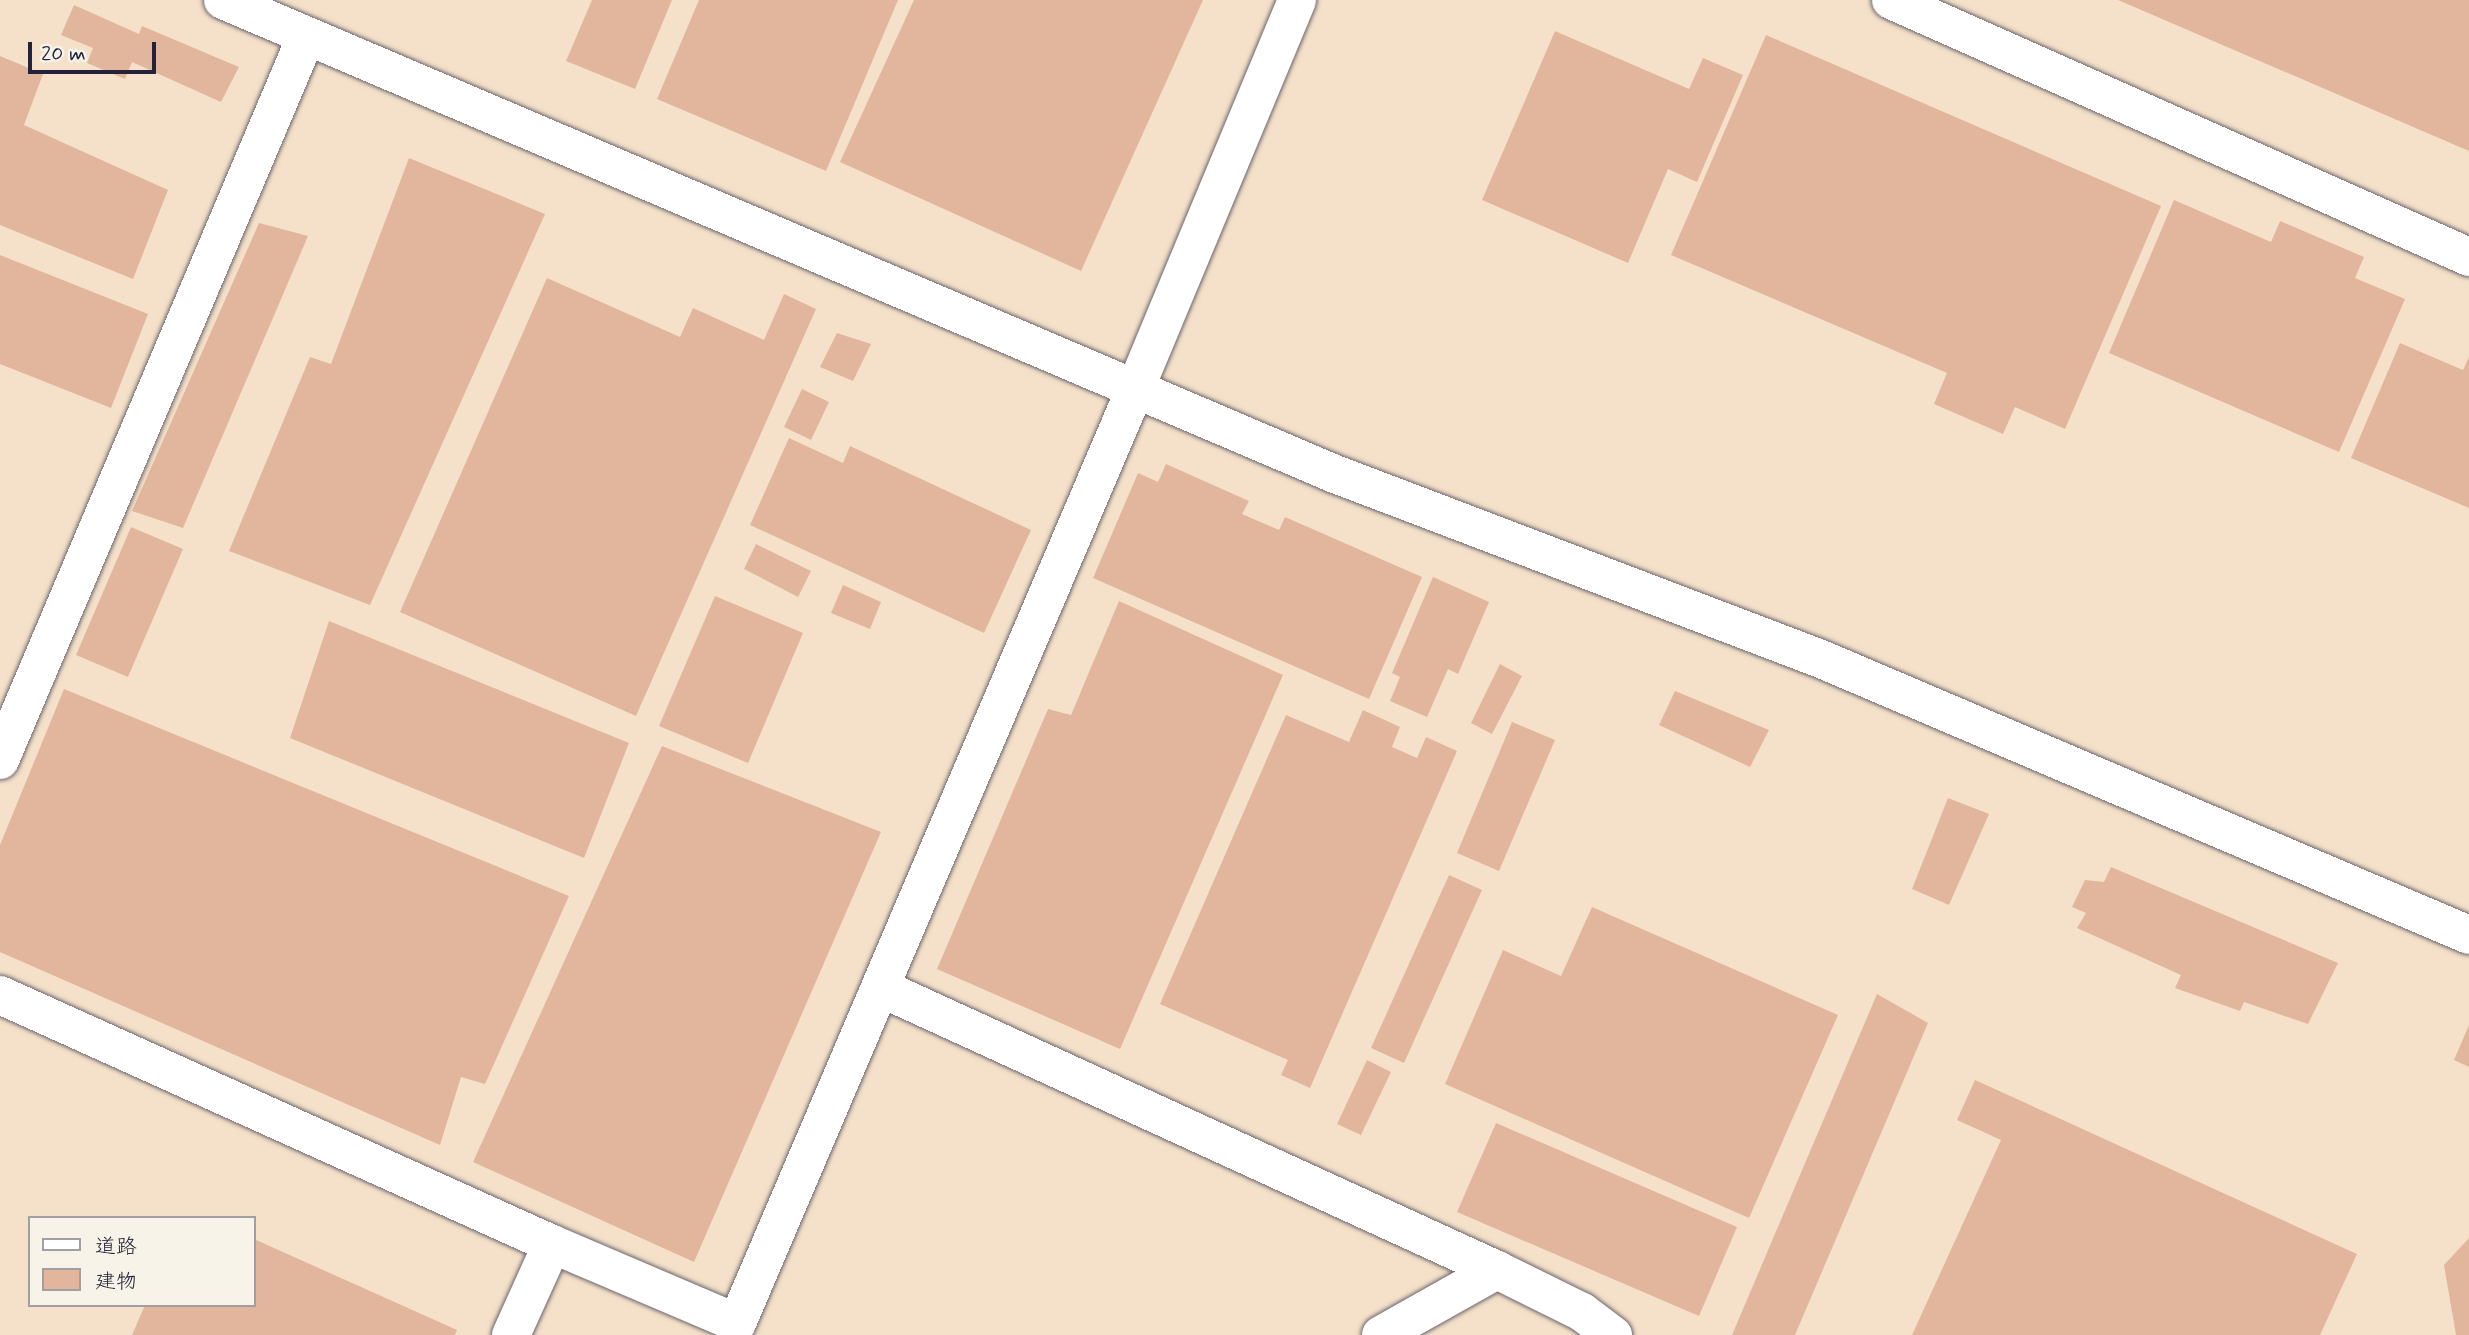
<!DOCTYPE html>
<html>
<head>
<meta charset="utf-8">
<style>
  body { margin:0 }
  #map { position:relative; width:2469px; height:1335px; overflow:hidden; background:#f5e1c9; font-family:Mynerve,"Klee One",sans-serif }
  div>[style] { position:absolute }
  .building>* { inset:0; background:#e2b69c }
  .roads { filter:drop-shadow(0 0 2px #6c656d) drop-shadow(0 0 2px #6c656d) }
  .minor>* { height:38px; margin:-19px; padding:0 19px; transform-origin:19px; border-radius:19px; background:#fff }
  span { translate:-50% -50%; white-space:nowrap; text-align:center; line-height:1.15; -webkit-text-stroke:6px #f7f3e8; paint-order:stroke }
  .legend { position:absolute; left:28px; top:1216px; width:228px; height:91px; box-sizing:border-box; background:#f7f3e8; border:2px solid #a29fa3; margin:0; padding:9px 12px; list-style:none; font-size:21px; color:#22223b }
  .legend li { display:flex; align-items:center; gap:14px; height:35px }
  .legend b { width:35px; border:2px solid #a29fa3 }
  .scale { position:absolute; left:28px; top:42px; width:128px; height:32px; box-sizing:border-box; border:4px solid #22223b; border-top:0; padding-left:9px; font-size:21px; line-height:24px; white-space:nowrap; color:#22223b; -webkit-text-stroke:5px #f7f3e8; paint-order:stroke }
</style>
</head>
<body>
<div id="map">
  <div class="building">
    <i style="clip-path:polygon(592px 0,672px 0,635px 89px,566px 61px)"></i>
    <i style="clip-path:polygon(699px 0,898px 0,826px 171px,657px 99px)"></i>
    <i style="clip-path:polygon(914px 0,1203px 0,1081px 271px,840px 162px)"></i>
    <i style="clip-path:polygon(2118px 0,2469px 0,2469px 151px)"></i>
    <i style="clip-path:polygon(74px 5px,139px 34px,142px 26px,239px 67px,221px 102px,132px 62px,125px 79px,87px 63px,93px 48px,61px 35px)"></i>
    <i style="clip-path:polygon(1555px 31px,1689px 89px,1703px 58px,1743px 75px,1697px 182px,1668px 169px,1628px 263px,1482px 200px)"></i>
    <i style="clip-path:polygon(1766px 35px,2161px 206px,2065px 429px,2015px 407px,2003px 434px,1934px 404px,1947px 373px,1671px 255px)"></i>
    <i style="clip-path:polygon(0 56px,43px 74px,24px 125px,168px 190px,133px 279px,0 225px)"></i>
    <i style="clip-path:polygon(409px 158px,545px 214px,370px 605px,229px 551px,310px 357px,331px 364px)"></i>
    <i style="clip-path:polygon(2174px 200px,2271px 242px,2280px 221px,2364px 257px,2355px 278px,2405px 299px,2339px 452px,2109px 353px)"></i>
    <i style="clip-path:polygon(259px 223px,308px 236px,183px 528px,132px 511px)"></i>
    <i style="clip-path:polygon(0 255px,148px 314px,111px 408px,0 364px)"></i>
    <i style="clip-path:polygon(547px 278px,680px 337px,693px 308px,764px 340px,784px 294px,816px 309px,636px 716px,400px 612px)"></i>
    <i style="clip-path:polygon(837px 333px,871px 344px,853px 381px,820px 367px)"></i>
    <i style="clip-path:polygon(2400px 343px,2463px 370px,2469px 357px,2469px 508px,2351px 458px)"></i>
    <i style="clip-path:polygon(802px 389px,829px 402px,811px 440px,784px 427px)"></i>
    <i style="clip-path:polygon(789px 438px,843px 463px,850px 446px,1031px 530px,984px 633px,750px 525px)"></i>
    <i style="clip-path:polygon(1166px 464px,1249px 501px,1242px 514px,1279px 530px,1285px 517px,1422px 577px,1369px 699px,1093px 578px,1138px 473px,1158px 482px)"></i>
    <i style="clip-path:polygon(131px 527px,183px 549px,128px 677px,76px 655px)"></i>
    <i style="clip-path:polygon(756px 544px,811px 571px,798px 597px,744px 569px)"></i>
    <i style="clip-path:polygon(1433px 577px,1489px 602px,1458px 674px,1448px 669px,1427px 717px,1390px 701px,1400px 677px,1392px 673px)"></i>
    <i style="clip-path:polygon(843px 585px,881px 602px,870px 629px,831px 613px)"></i>
    <i style="clip-path:polygon(715px 596px,803px 633px,748px 763px,659px 726px)"></i>
    <i style="clip-path:polygon(1119px 601px,1283px 675px,1120px 1049px,937px 969px,1048px 709px,1071px 715px)"></i>
    <i style="clip-path:polygon(329px 621px,629px 743px,584px 858px,290px 738px)"></i>
    <i style="clip-path:polygon(1500px 664px,1522px 676px,1492px 734px,1471px 723px)"></i>
    <i style="clip-path:polygon(64px 689px,569px 896px,485px 1084px,461px 1077px,440px 1145px,0 952px,0 845px)"></i>
    <i style="clip-path:polygon(1675px 691px,1769px 730px,1750px 767px,1659px 725px)"></i>
    <i style="clip-path:polygon(1363px 710px,1400px 727px,1392px 747px,1417px 758px,1426px 737px,1457px 751px,1310px 1088px,1281px 1075px,1288px 1060px,1160px 1004px,1286px 715px,1349px 742px)"></i>
    <i style="clip-path:polygon(1512px 722px,1555px 740px,1499px 871px,1457px 853px)"></i>
    <i style="clip-path:polygon(662px 746px,881px 832px,694px 1262px,473px 1162px)"></i>
    <i style="clip-path:polygon(1948px 798px,1989px 814px,1949px 905px,1912px 889px)"></i>
    <i style="clip-path:polygon(2111px 867px,2338px 963px,2308px 1024px,2244px 1002px,2240px 1011px,2175px 988px,2181px 975px,2077px 928px,2086px 913px,2072px 907px,2085px 880px,2104px 882px)"></i>
    <i style="clip-path:polygon(1449px 875px,1482px 890px,1404px 1063px,1371px 1048px)"></i>
    <i style="clip-path:polygon(1592px 907px,1838px 1015px,1749px 1218px,1445px 1084px,1503px 950px,1561px 976px)"></i>
    <i style="clip-path:polygon(1877px 994px,1928px 1023px,1795px 1335px,1732px 1335px)"></i>
    <i style="clip-path:polygon(2469px 1025px,2469px 1067px,2454px 1060px)"></i>
    <i style="clip-path:polygon(1367px 1060px,1391px 1072px,1361px 1135px,1337px 1124px)"></i>
    <i style="clip-path:polygon(1975px 1080px,2357px 1254px,2320px 1335px,1912px 1335px,2001px 1140px,1957px 1120px)"></i>
    <i style="clip-path:polygon(1496px 1123px,1737px 1227px,1699px 1316px,1457px 1212px)"></i>
    <i style="clip-path:polygon(2469px 1238px,2469px 1335px,2456px 1335px,2444px 1265px)"></i>
    <i style="clip-path:polygon(254px 1239px,457px 1330px,455px 1335px,132px 1335px,145px 1305px,254px 1305px)"></i>
  </div>
  <div class="roads">
    <div class="minor">
      <i style="left:223px;top:0;width:1209px;rotate:23.09deg"></i>
      <i style="left:1335px;top:474px;width:520px;rotate:20.84deg"></i>
      <i style="left:1821px;top:659px;width:704px;rotate:23.07deg"></i>
      <i style="left:1891px;top:0;width:633px;rotate:23.97deg"></i>
      <i style="left:0;top:760px;width:785px;rotate:-67.06deg"></i>
      <i style="left:881px;top:988px;width:677px;rotate:24.6deg"></i>
      <i style="left:1497px;top:1270px;width:95px;rotate:26.3deg"></i>
      <i style="left:1582px;top:1312px;width:39px;rotate:37deg"></i>
      <i style="left:0;top:995px;width:606px;rotate:24.28deg"></i>
      <i style="left:552px;top:1244px;width:201px;rotate:23.1deg"></i>
      <i style="left:737px;top:1323px;width:1017px;rotate:-66.91deg"></i>
      <i style="left:1136px;top:387px;width:419px;rotate:-67.4deg"></i>
      <i style="left:511px;top:1335px;width:100px;rotate:-65.7deg"></i>
      <i style="left:1381px;top:1335px;width:133px;rotate:-29.3deg"></i>
    </div>
  </div>
  <ul class="legend">
  <li><b style="height:9px;background:#fff"></b>道路</li>
  <li><b style="height:19px;background:#e2b69c"></b>建物</li>
  </ul>
  <div class="scale">20 m</div>
</div>
</body>
</html>
